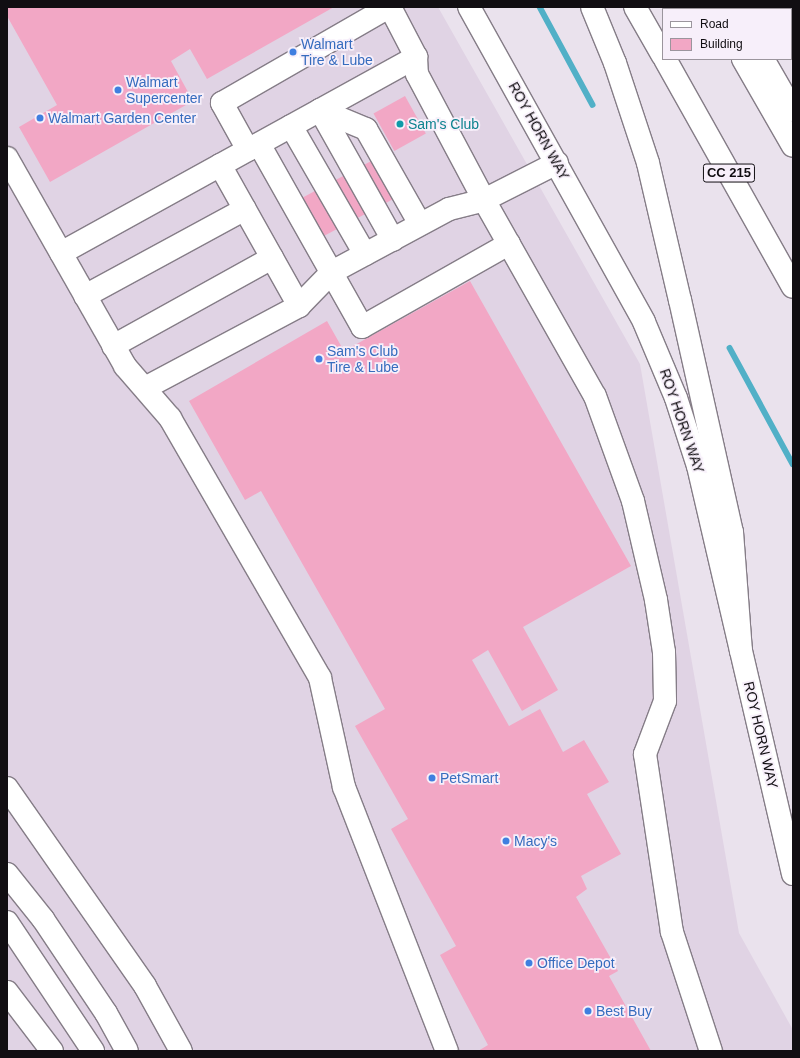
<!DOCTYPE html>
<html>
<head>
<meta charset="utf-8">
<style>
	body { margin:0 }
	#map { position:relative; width:800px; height:1058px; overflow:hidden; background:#eae2ed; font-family:Helvetica,sans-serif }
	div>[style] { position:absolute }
	.built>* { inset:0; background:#e0d3e4 }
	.stream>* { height:5.5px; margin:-2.75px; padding:0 2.75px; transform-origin:2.75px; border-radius:2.75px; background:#51b0c7 }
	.building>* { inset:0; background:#f2a7c5; transform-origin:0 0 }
	.roads { filter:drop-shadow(1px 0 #857d87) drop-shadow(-1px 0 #857d87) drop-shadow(0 1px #857d87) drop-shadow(0 -1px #857d87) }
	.minor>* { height:22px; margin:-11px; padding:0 11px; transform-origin:11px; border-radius:11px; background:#fff }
	.major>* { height:22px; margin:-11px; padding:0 11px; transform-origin:11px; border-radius:11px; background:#fff }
	.highway>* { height:22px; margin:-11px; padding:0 11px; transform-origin:11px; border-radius:11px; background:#fff }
	.dots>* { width:11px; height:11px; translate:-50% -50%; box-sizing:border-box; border:2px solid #f7effa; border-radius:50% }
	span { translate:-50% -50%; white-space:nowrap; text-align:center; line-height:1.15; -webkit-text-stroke:3.5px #f7effa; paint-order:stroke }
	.shield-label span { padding:1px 3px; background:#f7effa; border:1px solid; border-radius:3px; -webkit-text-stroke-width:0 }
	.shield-label { font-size:13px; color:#110e12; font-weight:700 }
	.shop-label { font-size:14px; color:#366cbe }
	.left { translate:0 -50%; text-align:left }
	.culture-label { font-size:14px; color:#0d838f }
	.street-label { font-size:14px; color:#110e12 }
	.frame { position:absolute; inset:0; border:8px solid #110e12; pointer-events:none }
	.legend { position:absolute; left:662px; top:8px; width:130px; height:52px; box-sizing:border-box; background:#f7effa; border:1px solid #9b959d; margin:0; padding:5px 7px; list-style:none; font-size:12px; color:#110e12 }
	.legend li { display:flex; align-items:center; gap:8px; height:20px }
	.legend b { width:20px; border:1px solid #9b959d }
</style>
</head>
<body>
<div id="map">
	<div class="built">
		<div style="clip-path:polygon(7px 7px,438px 7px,640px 364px,739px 933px,793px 1030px,793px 1051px,7px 1051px)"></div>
	</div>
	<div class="stream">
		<div style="left:540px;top:7px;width:111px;rotate:61.6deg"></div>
		<div style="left:730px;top:348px;width:132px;rotate:61.5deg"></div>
	</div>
	<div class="building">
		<div style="clip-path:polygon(7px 7px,334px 7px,207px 79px,190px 49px,171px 61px,193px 101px,50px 182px,19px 127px,57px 105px,7px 16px)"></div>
		<div style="left:405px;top:96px;width:43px;height:36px;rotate:61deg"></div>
		<div style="left:375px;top:159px;width:44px;height:85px;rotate:62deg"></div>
		<div style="clip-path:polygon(470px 281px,631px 566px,523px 627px,558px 690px,522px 711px,488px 650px,472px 660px,509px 726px,540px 709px,563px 752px,584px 740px,609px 782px,587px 794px,621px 854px,581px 876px,587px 889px,576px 897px,618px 971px,609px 976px,651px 1051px,478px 1051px,488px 1045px,440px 955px,456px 946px,391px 829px,408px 819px,355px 726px,385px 709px,261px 491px,245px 500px,189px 401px,327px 321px,344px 351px)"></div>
	</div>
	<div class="roads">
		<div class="minor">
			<div style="left:390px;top:7px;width:56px;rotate:62.5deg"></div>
			<div style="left:416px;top:57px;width:17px;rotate:87deg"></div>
			<div style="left:417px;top:74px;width:143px;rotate:62deg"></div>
			<div style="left:484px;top:200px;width:82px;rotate:-26.9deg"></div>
			<div style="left:320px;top:110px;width:50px;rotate:22.4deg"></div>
			<div style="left:366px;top:129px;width:109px;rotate:60.4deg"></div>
			<div style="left:320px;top:110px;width:149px;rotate:60.7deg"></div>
			<div style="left:291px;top:126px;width:148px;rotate:60deg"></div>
			<div style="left:259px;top:144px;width:210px;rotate:60.6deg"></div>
			<div style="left:362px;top:327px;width:169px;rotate:-29.5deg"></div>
			<div style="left:248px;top:150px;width:54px;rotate:-119deg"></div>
			<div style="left:222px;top:103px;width:193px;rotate:-29.9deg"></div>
			<div style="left:7px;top:158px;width:239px;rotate:60.4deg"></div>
			<div style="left:125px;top:366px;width:69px;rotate:49.1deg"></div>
			<div style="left:170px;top:418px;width:300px;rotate:60deg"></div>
			<div style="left:320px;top:678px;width:112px;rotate:77.6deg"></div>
			<div style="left:344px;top:787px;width:283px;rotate:68.7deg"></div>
			<div style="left:220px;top:165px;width:162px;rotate:60.7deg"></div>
			<div style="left:61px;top:253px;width:406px;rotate:-28.9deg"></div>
			<div style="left:85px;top:296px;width:182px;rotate:-28.5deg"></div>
			<div style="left:113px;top:346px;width:182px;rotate:-29deg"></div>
			<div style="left:145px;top:388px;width:174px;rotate:-28deg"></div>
			<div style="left:299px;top:306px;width:47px;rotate:-45.9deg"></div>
			<div style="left:332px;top:272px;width:133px;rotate:-28.3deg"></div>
			<div style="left:449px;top:209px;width:36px;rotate:-14deg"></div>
			<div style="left:484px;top:200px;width:225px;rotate:60.5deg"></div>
			<div style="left:595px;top:396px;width:112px;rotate:70.1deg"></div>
			<div style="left:633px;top:501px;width:102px;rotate:76.9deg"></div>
			<div style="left:656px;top:600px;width:53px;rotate:81.3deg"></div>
			<div style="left:664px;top:652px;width:49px;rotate:88.8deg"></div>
			<div style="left:665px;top:701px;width:57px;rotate:110.7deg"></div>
			<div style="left:645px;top:754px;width:180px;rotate:81.4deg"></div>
			<div style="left:672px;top:932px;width:125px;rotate:71.9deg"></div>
			<div style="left:7px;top:788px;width:241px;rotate:55.1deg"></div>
			<div style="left:145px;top:986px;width:74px;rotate:61deg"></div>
			<div style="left:7px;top:874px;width:58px;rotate:51.3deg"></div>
			<div style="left:43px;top:919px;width:113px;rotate:56.2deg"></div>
			<div style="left:106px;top:1013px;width:43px;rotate:61.1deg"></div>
			<div style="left:7px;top:922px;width:155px;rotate:56.3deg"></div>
			<div style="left:7px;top:992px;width:74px;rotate:52.7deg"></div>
		</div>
		<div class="major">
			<div style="left:469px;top:7px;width:360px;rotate:60.9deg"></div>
			<div style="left:644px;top:322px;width:82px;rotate:67.2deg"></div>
			<div style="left:676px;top:398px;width:71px;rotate:72.1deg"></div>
			<div style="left:698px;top:466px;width:419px;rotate:76.9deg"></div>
			<div style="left:776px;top:7px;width:2px;rotate:63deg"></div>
			<div style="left:791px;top:33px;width:4px;rotate:56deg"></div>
		</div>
		<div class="highway">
			<div style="left:592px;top:7px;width:61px;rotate:67.7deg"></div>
			<div style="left:615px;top:63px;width:105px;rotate:71.7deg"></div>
			<div style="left:648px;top:163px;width:141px;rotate:76.9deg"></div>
			<div style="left:680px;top:300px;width:238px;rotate:77.4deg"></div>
			<div style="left:732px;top:532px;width:119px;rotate:85.7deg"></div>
			<div style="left:635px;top:7px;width:56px;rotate:60.3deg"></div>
			<div style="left:714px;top:7px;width:2px;rotate:63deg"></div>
			<div style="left:732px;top:7px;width:3px;rotate:45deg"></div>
			<div style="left:665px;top:59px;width:261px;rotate:60.7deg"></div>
			<div style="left:743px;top:59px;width:100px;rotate:60.1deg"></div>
			<div style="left:763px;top:59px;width:60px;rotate:60deg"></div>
		</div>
	</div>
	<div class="dots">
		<div style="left:293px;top:52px;background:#3f7fe0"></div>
		<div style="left:118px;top:90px;background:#3f7fe0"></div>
		<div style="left:40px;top:118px;background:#3f7fe0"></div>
		<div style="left:400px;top:124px;background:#0f9aa8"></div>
		<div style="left:319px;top:359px;background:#3f7fe0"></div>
		<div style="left:432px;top:778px;background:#3f7fe0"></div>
		<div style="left:506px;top:841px;background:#3f7fe0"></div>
		<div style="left:529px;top:963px;background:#3f7fe0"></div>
		<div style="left:588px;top:1011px;background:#3f7fe0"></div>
	</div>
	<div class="shield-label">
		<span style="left:729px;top:173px">CC 215</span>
	</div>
	<div class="shop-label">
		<span class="left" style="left:301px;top:52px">Walmart<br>Tire &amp; Lube</span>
		<span class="left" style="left:126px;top:90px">Walmart<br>Supercenter</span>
		<span class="left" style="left:48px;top:118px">Walmart Garden Center</span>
		<span class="left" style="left:327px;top:359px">Sam's Club<br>Tire &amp; Lube</span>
		<span class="left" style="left:440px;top:778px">PetSmart</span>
		<span class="left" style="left:514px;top:841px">Macy's</span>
		<span class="left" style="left:537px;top:963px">Office Depot</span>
		<span class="left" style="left:596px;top:1011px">Best Buy</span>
	</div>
	<div class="culture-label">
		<span class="left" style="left:408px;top:124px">Sam's Club</span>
	</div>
	<div class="street-label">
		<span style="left:539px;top:131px;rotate:61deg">ROY HORN WAY</span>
		<span style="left:682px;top:421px;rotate:71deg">ROY HORN WAY</span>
		<span style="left:761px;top:735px;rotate:77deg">ROY HORN WAY</span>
	</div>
	<div class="frame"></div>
	<ul class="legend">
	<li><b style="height:5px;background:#fff"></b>Road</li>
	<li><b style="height:11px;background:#f2a7c5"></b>Building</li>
	</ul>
</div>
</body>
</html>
